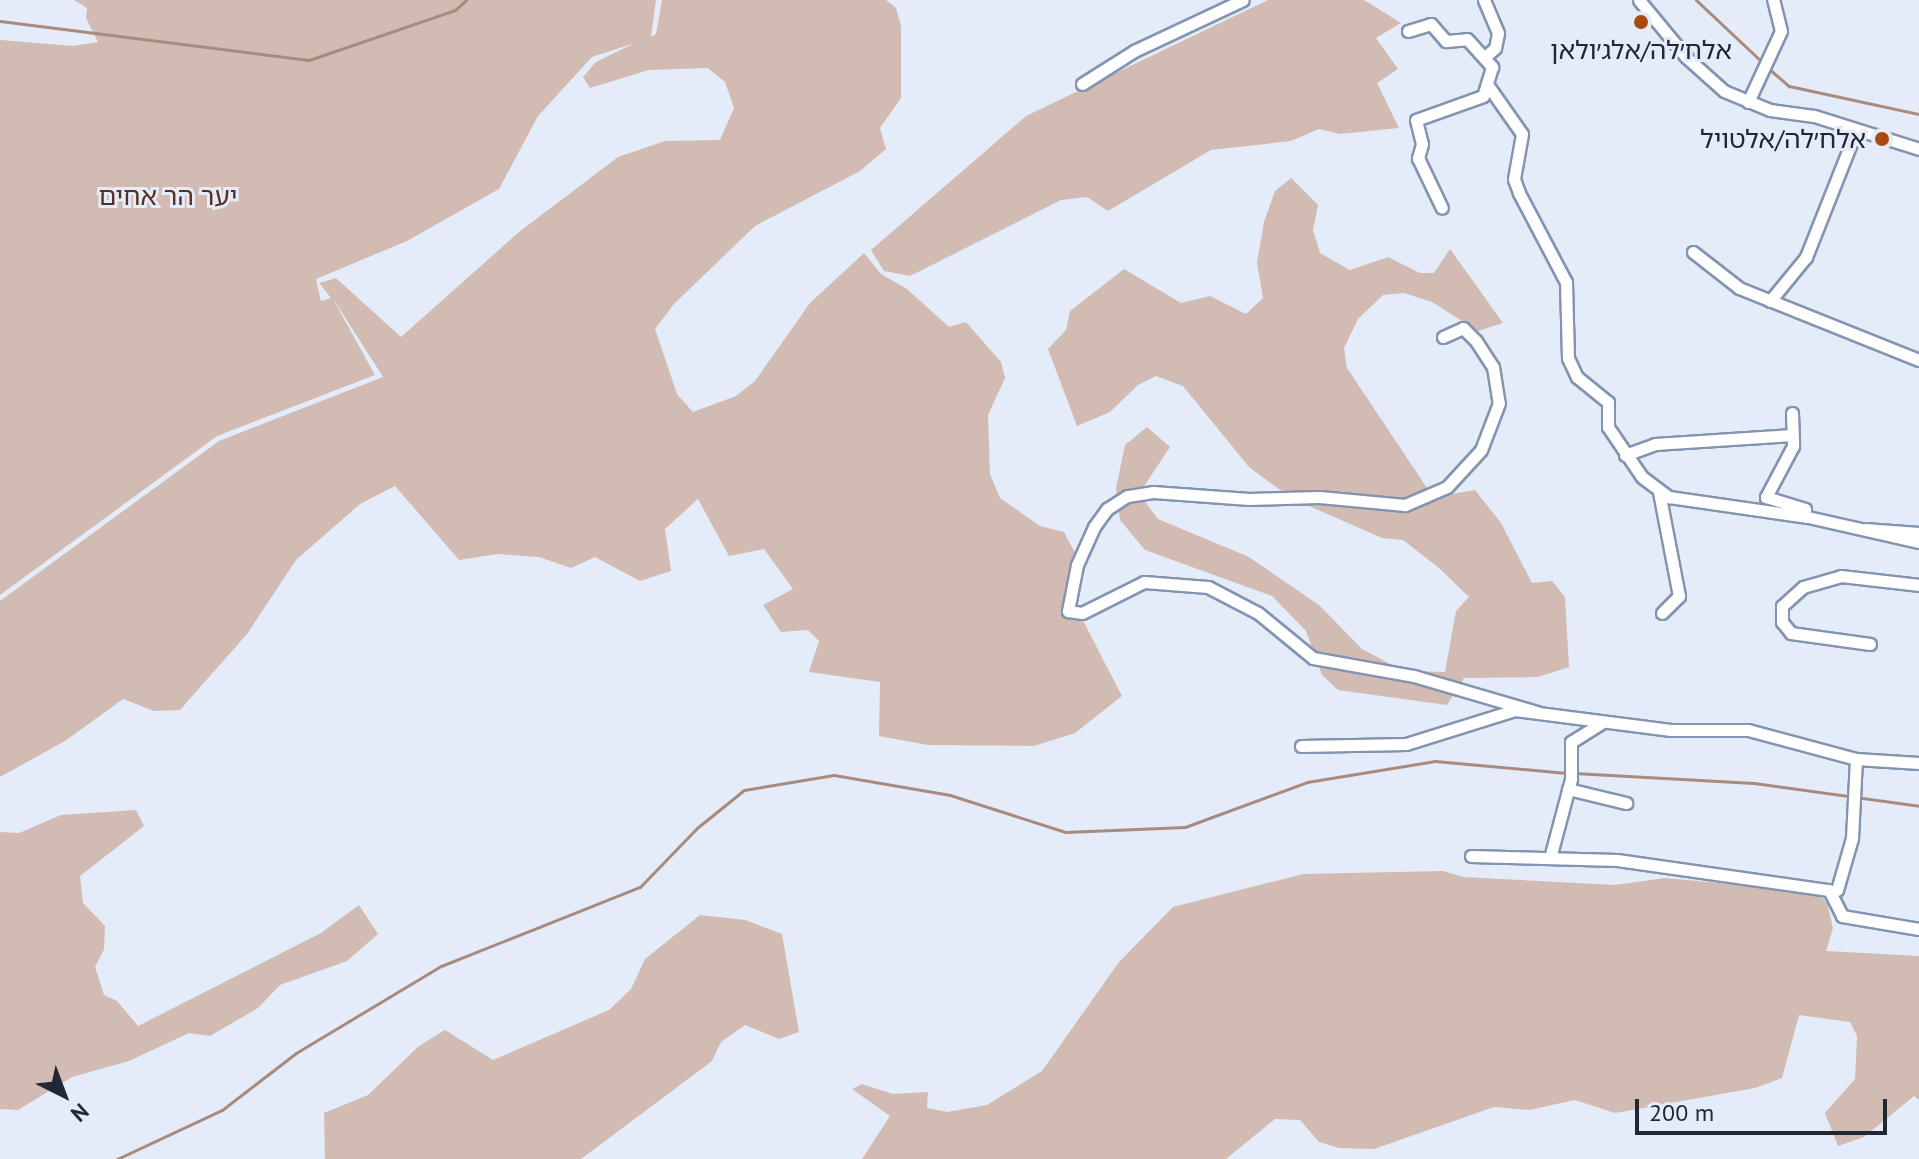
<!DOCTYPE html>
<html>
<head>
<meta charset="utf-8">
<style>
	body { margin:0 }
	#map { position:relative; width:1919px; height:1159px; overflow:hidden; background:#e5ecf9; font-family:"PT Sans","Noto Sans Hebrew",sans-serif }
	div>[style] { position:absolute }
	.green>* { inset:0; background:#d1bbb2 }
	.stream>* { height:3px; margin:-1.5px; padding:0 1.5px; transform-origin:1.5px; border-radius:1.5px; background:#a98b7e }
	.roads { filter:drop-shadow(2px 0 #8394b1) drop-shadow(-2px 0 #8394b1) drop-shadow(0 2px #8394b1) drop-shadow(0 -2px #8394b1) }
	.minor>* { height:11px; margin:-5.5px; padding:0 5.5px; transform-origin:5.5px; border-radius:5.5px; background:#fff }
	.dots>* { width:22px; height:22px; translate:-50% -50%; box-sizing:border-box; border:4px solid #e5ecf9; border-radius:50% }
	span { translate:-50% -50%; white-space:nowrap; text-align:center; line-height:1.15; -webkit-text-stroke:6px #e5ecf9; paint-order:stroke }
	.poi-label { font-size:26px; color:#212733 }
	.right { translate:-100% -50%; text-align:right }
	.park-label { font-size:26px; color:#5b2f1b }
	.north { position:absolute; left:24px; top:1055px; width:80px; height:80px; -webkit-text-stroke:6px #e5ecf9; paint-order:stroke; rotate:138deg; font-size:22px; font-weight:700; line-height:32px; text-align:center; color:#212733 }
	.north::after { content:''; display:block; margin:auto; width:28px; height:36px; background:#212733; clip-path:polygon(50% 0,100% 100%,50% 72%,0 100%) }
	.scale { position:absolute; left:1635px; top:1099px; width:252px; height:36px; box-sizing:border-box; border:4px solid #212733; border-top:0; padding-left:10px; font-size:24px; line-height:28px; white-space:nowrap; color:#212733; -webkit-text-stroke:6px #e5ecf9; paint-order:stroke }
</style>
</head>
<body>
<div id="map">
	<div class="green">
		<div style="clip-path:polygon(evenodd,74px 0,656px 0,651px 37px,656px 34px,662px 0,886px 0,896px 8px,901px 26px,901px 98px,880px 128px,886px 149px,860px 171px,755px 226px,674px 304px,655px 329px,677px 394px,693px 412px,736px 396px,755px 381px,810px 303px,864px 253px,881px 274px,907px 289px,949px 327px,966px 322px,1001px 362px,1005px 378px,988px 415px,990px 474px,1000px 498px,1040px 526px,1064px 532px,1085px 572px,1075px 585px,1076px 607px,1122px 696px,1075px 733px,1034px 746px,928px 745px,879px 736px,880px 682px,809px 672px,819px 641px,808px 630px,781px 632px,763px 605px,793px 589px,764px 549px,729px 556px,698px 499px,665px 529px,671px 571px,640px 581px,595px 557px,571px 568px,539px 557px,498px 554px,459px 560px,395px 486px,360px 504px,296px 560px,247px 634px,180px 710px,154px 711px,123px 699px,65px 741px,0 777px,0 601px,219px 441px,383px 377px,332px 297px,375px 375px,217px 436px,0 595px,0 40px,73px 46px,98px 42px,86px 18px,87px 8px,74px 0,635px 43px,596px 62px,583px 77px,590px 88px,649px 70px,708px 68px,725px 82px,734px 108px,720px 140px,665px 141px,618px 157px,519px 232px,401px 337px,336px 278px,319px 283px,331px 298px,321px 301px,316px 279px,407px 241px,499px 189px,538px 116px,592px 57px,635px 43px)"></div>
		<div style="clip-path:polygon(1268px 0,1364px 0,1401px 23px,1376px 38px,1398px 69px,1377px 83px,1399px 128px,1340px 134px,1319px 129px,1291px 141px,1211px 150px,1108px 211px,1087px 197px,1061px 200px,910px 276px,884px 271px,871px 250px,1026px 116px)"></div>
		<div style="clip-path:polygon(1291px 178px,1318px 205px,1313px 230px,1320px 253px,1350px 270px,1388px 257px,1420px 273px,1434px 273px,1450px 249px,1503px 323px,1478px 331px,1432px 302px,1404px 293px,1383px 295px,1358px 319px,1344px 348px,1347px 368px,1427px 488px,1452px 494px,1475px 490px,1501px 523px,1532px 583px,1552px 581px,1565px 597px,1569px 667px,1538px 677px,1464px 678px,1447px 705px,1338px 690px,1322px 675px,1306px 631px,1272px 596px,1145px 550px,1120px 520px,1116px 488px,1125px 445px,1147px 427px,1170px 447px,1139px 494px,1158px 519px,1249px 557px,1319px 605px,1362px 649px,1403px 671px,1445px 672px,1456px 611px,1469px 597px,1439px 568px,1403px 540px,1382px 538px,1291px 498px,1249px 467px,1183px 386px,1156px 376px,1138px 385px,1110px 412px,1077px 426px,1048px 349px,1066px 330px,1070px 311px,1124px 269px,1181px 303px,1210px 296px,1246px 314px,1263px 298px,1257px 263px,1264px 222px,1275px 191px)"></div>
		<div style="clip-path:polygon(136px 810px,144px 826px,80px 876px,83px 903px,105px 926px,104px 949px,95px 967px,104px 995px,117px 1001px,138px 1026px,321px 933px,359px 905px,378px 934px,347px 961px,280px 985px,258px 1008px,210px 1036px,189px 1033px,129px 1061px,72px 1077px,18px 1110px,0 1109px,0 832px,19px 833px,61px 815px)"></div>
		<div style="clip-path:polygon(1443px 871px,1463px 877px,1615px 885px,1665px 878px,1817px 892px,1827px 903px,1833px 928px,1826px 951px,1919px 956px,1919px 1100px,1914px 1096px,1864px 1137px,1838px 1146px,1825px 1113px,1855px 1079px,1857px 1036px,1850px 1022px,1799px 1015px,1782px 1078px,1755px 1088px,1615px 1113px,1575px 1100px,1529px 1110px,1494px 1107px,1374px 1149px,1339px 1148px,1319px 1142px,1300px 1120px,1275px 1119px,1226px 1159px,862px 1159px,890px 1116px,852px 1089px,862px 1084px,893px 1094px,928px 1092px,927px 1108px,947px 1112px,987px 1105px,1042px 1071px,1119px 962px,1173px 907px,1303px 874px)"></div>
		<div style="clip-path:polygon(700px 915px,745px 920px,782px 934px,799px 1032px,779px 1039px,745px 1025px,721px 1042px,712px 1061px,581px 1159px,325px 1159px,324px 1113px,368px 1095px,419px 1046px,445px 1030px,493px 1060px,609px 1010px,631px 989px,645px 959px)"></div>
	</div>
	<div class="stream">
		<div style="left:1696px;top:0;width:92px;rotate:43.2deg"></div>
		<div style="left:0;top:21px;width:311px;rotate:7.2deg"></div>
		<div style="left:309px;top:60px;width:154px;rotate:-18.9deg"></div>
		<div style="left:455px;top:10px;width:15px;rotate:-42deg"></div>
		<div style="left:1768px;top:68px;width:28px;rotate:41deg"></div>
		<div style="left:1789px;top:86px;width:133px;rotate:12.2deg"></div>
		<div style="left:1574px;top:773px;width:180px;rotate:3.2deg"></div>
		<div style="left:1754px;top:783px;width:167px;rotate:7.9deg"></div>
		<div style="left:117px;top:1159px;width:116px;rotate:-25deg"></div>
		<div style="left:222px;top:1110px;width:93px;rotate:-37.6deg"></div>
		<div style="left:296px;top:1053px;width:169px;rotate:-31deg"></div>
		<div style="left:441px;top:966px;width:214px;rotate:-21.7deg"></div>
		<div style="left:640px;top:887px;width:82px;rotate:-46deg"></div>
		<div style="left:697px;top:828px;width:60px;rotate:-39deg"></div>
		<div style="left:744px;top:790px;width:91px;rotate:-9.5deg"></div>
		<div style="left:834px;top:775px;width:118px;rotate:9.8deg"></div>
		<div style="left:950px;top:795px;width:121px;rotate:17.8deg"></div>
		<div style="left:1065px;top:832px;width:120px;rotate:-2.4deg"></div>
		<div style="left:1185px;top:827px;width:130px;rotate:-20.2deg"></div>
		<div style="left:1307px;top:782px;width:130px;rotate:-9.3deg"></div>
		<div style="left:1435px;top:761px;width:132px;rotate:5.2deg"></div>
	</div>
	<div class="roads">
		<div class="minor">
			<div style="left:1484px;top:0;width:36px;rotate:67deg"></div>
			<div style="left:1498px;top:33px;width:15px;rotate:101deg"></div>
			<div style="left:1495px;top:48px;width:12px;rotate:138deg"></div>
			<div style="left:1639px;top:0;width:74px;rotate:50.5deg"></div>
			<div style="left:1686px;top:57px;width:51px;rotate:41.8deg"></div>
			<div style="left:1724px;top:91px;width:50px;rotate:22.4deg"></div>
			<div style="left:1770px;top:110px;width:44px;rotate:7.8deg"></div>
			<div style="left:1814px;top:116px;width:110px;rotate:17.4deg"></div>
			<div style="left:1408px;top:31px;width:24px;rotate:-17deg"></div>
			<div style="left:1431px;top:24px;width:23px;rotate:49deg"></div>
			<div style="left:1446px;top:41px;width:21px;rotate:-5deg"></div>
			<div style="left:1467px;top:39px;width:38px;rotate:48deg"></div>
			<div style="left:1492px;top:67px;width:30px;rotate:107deg"></div>
			<div style="left:1483px;top:96px;width:71px;rotate:160.3deg"></div>
			<div style="left:1416px;top:120px;width:25px;rotate:76deg"></div>
			<div style="left:1422px;top:144px;width:15px;rotate:106deg"></div>
			<div style="left:1418px;top:158px;width:55px;rotate:64.4deg"></div>
			<div style="left:1082px;top:84px;width:62px;rotate:-32.4deg"></div>
			<div style="left:1134px;top:51px;width:120px;rotate:-25.1deg"></div>
			<div style="left:1489px;top:87px;width:57px;rotate:54.9deg"></div>
			<div style="left:1522px;top:134px;width:46px;rotate:100.1deg"></div>
			<div style="left:1514px;top:179px;width:15px;rotate:70deg"></div>
			<div style="left:1519px;top:193px;width:101px;rotate:62.2deg"></div>
			<div style="left:1566px;top:282px;width:76px;rotate:88.5deg"></div>
			<div style="left:1568px;top:358px;width:21px;rotate:65deg"></div>
			<div style="left:1577px;top:377px;width:40px;rotate:39deg"></div>
			<div style="left:1608px;top:402px;width:25px;rotate:90deg"></div>
			<div style="left:1608px;top:427px;width:60px;rotate:55.8deg"></div>
			<div style="left:1642px;top:477px;width:34px;rotate:37deg"></div>
			<div style="left:1669px;top:497px;width:140px;rotate:8.2deg"></div>
			<div style="left:1808px;top:517px;width:114px;rotate:12.7deg"></div>
			<div style="left:1748px;top:102px;width:78px;rotate:-65.1deg"></div>
			<div style="left:1781px;top:31px;width:32px;rotate:-104deg"></div>
			<div style="left:1693px;top:252px;width:58px;rotate:38deg"></div>
			<div style="left:1739px;top:288px;width:194px;rotate:21.8deg"></div>
			<div style="left:1770px;top:301px;width:57px;rotate:-50.7deg"></div>
			<div style="left:1806px;top:257px;width:136px;rotate:-68.4deg"></div>
			<div style="left:1443px;top:337px;width:22px;rotate:-24deg"></div>
			<div style="left:1463px;top:328px;width:18px;rotate:45deg"></div>
			<div style="left:1476px;top:341px;width:31px;rotate:57deg"></div>
			<div style="left:1493px;top:367px;width:36px;rotate:81deg"></div>
			<div style="left:1499px;top:403px;width:50px;rotate:111deg"></div>
			<div style="left:1481px;top:450px;width:50px;rotate:132.6deg"></div>
			<div style="left:1447px;top:487px;width:46px;rotate:156.8deg"></div>
			<div style="left:1405px;top:505px;width:86px;rotate:-174.7deg"></div>
			<div style="left:1319px;top:497px;width:70px;rotate:178.4deg"></div>
			<div style="left:1249px;top:499px;width:96px;rotate:-175.8deg"></div>
			<div style="left:1153px;top:492px;width:26px;rotate:171deg"></div>
			<div style="left:1127px;top:496px;width:24px;rotate:147deg"></div>
			<div style="left:1107px;top:509px;width:22px;rotate:126deg"></div>
			<div style="left:1094px;top:527px;width:42px;rotate:114.1deg"></div>
			<div style="left:1077px;top:565px;width:47px;rotate:101.1deg"></div>
			<div style="left:1068px;top:611px;width:14px;rotate:8deg"></div>
			<div style="left:1082px;top:613px;width:69px;rotate:-26.6deg"></div>
			<div style="left:1144px;top:582px;width:64px;rotate:4.5deg"></div>
			<div style="left:1208px;top:587px;width:56px;rotate:27.5deg"></div>
			<div style="left:1258px;top:613px;width:71px;rotate:39.3deg"></div>
			<div style="left:1313px;top:658px;width:103px;rotate:10.1deg"></div>
			<div style="left:1414px;top:676px;width:128px;rotate:16.3deg"></div>
			<div style="left:1792px;top:413px;width:33px;rotate:88deg"></div>
			<div style="left:1793px;top:446px;width:58px;rotate:117.9deg"></div>
			<div style="left:1766px;top:497px;width:41px;rotate:17.1deg"></div>
			<div style="left:1625px;top:455px;width:32px;rotate:-20deg"></div>
			<div style="left:1655px;top:444px;width:138px;rotate:-3.7deg"></div>
			<div style="left:1659px;top:492px;width:106px;rotate:79.1deg"></div>
			<div style="left:1679px;top:596px;width:24px;rotate:135deg"></div>
			<div style="left:1865px;top:529px;width:54px;rotate:4.2deg"></div>
			<div style="left:1870px;top:644px;width:80px;rotate:-172.1deg"></div>
			<div style="left:1791px;top:633px;width:14px;rotate:-129deg"></div>
			<div style="left:1782px;top:622px;width:16px;rotate:-90deg"></div>
			<div style="left:1782px;top:606px;width:28px;rotate:-42deg"></div>
			<div style="left:1803px;top:587px;width:40px;rotate:-16deg"></div>
			<div style="left:1841px;top:576px;width:79px;rotate:6.6deg"></div>
			<div style="left:1301px;top:746px;width:105px;rotate:-1.1deg"></div>
			<div style="left:1406px;top:744px;width:114px;rotate:-17.3deg"></div>
			<div style="left:1515px;top:710px;width:157px;rotate:7.3deg"></div>
			<div style="left:1671px;top:730px;width:77px"></div>
			<div style="left:1748px;top:730px;width:112px;rotate:15deg"></div>
			<div style="left:1856px;top:759px;width:63px;rotate:3.6deg"></div>
			<div style="left:1568px;top:789px;width:60px;rotate:13.6deg"></div>
			<div style="left:1471px;top:856px;width:146px;rotate:1.6deg"></div>
			<div style="left:1617px;top:860px;width:214px;rotate:8.1deg"></div>
			<div style="left:1829px;top:890px;width:29px;rotate:63deg"></div>
			<div style="left:1842px;top:916px;width:78px;rotate:9.6deg"></div>
			<div style="left:1550px;top:858px;width:82px;rotate:-75.1deg"></div>
			<div style="left:1571px;top:779px;width:37px;rotate:-90deg"></div>
			<div style="left:1571px;top:742px;width:36px;rotate:-32deg"></div>
			<div style="left:1837px;top:890px;width:54px;rotate:-73.9deg"></div>
			<div style="left:1852px;top:838px;width:79px;rotate:-87.1deg"></div>
		</div>
	</div>
	<div class="dots">
		<div style="left:1641px;top:22px;background:#ac4912"></div>
		<div style="left:1882px;top:139px;background:#ac4912"></div>
	</div>
	<div class="poi-label">
		<span style="left:1641px;top:50px">אלח׳לה/אלג׳ולאן</span>
		<span class="right" style="left:1866px;top:139px">אלח׳לה/אלטויל</span>
	</div>
	<div class="park-label">
		<span style="left:168px;top:196px">יער הר אחים</span>
	</div>
	<div class="north">N</div>
	<div class="scale">200 m</div>
</div>
</body>
</html>
